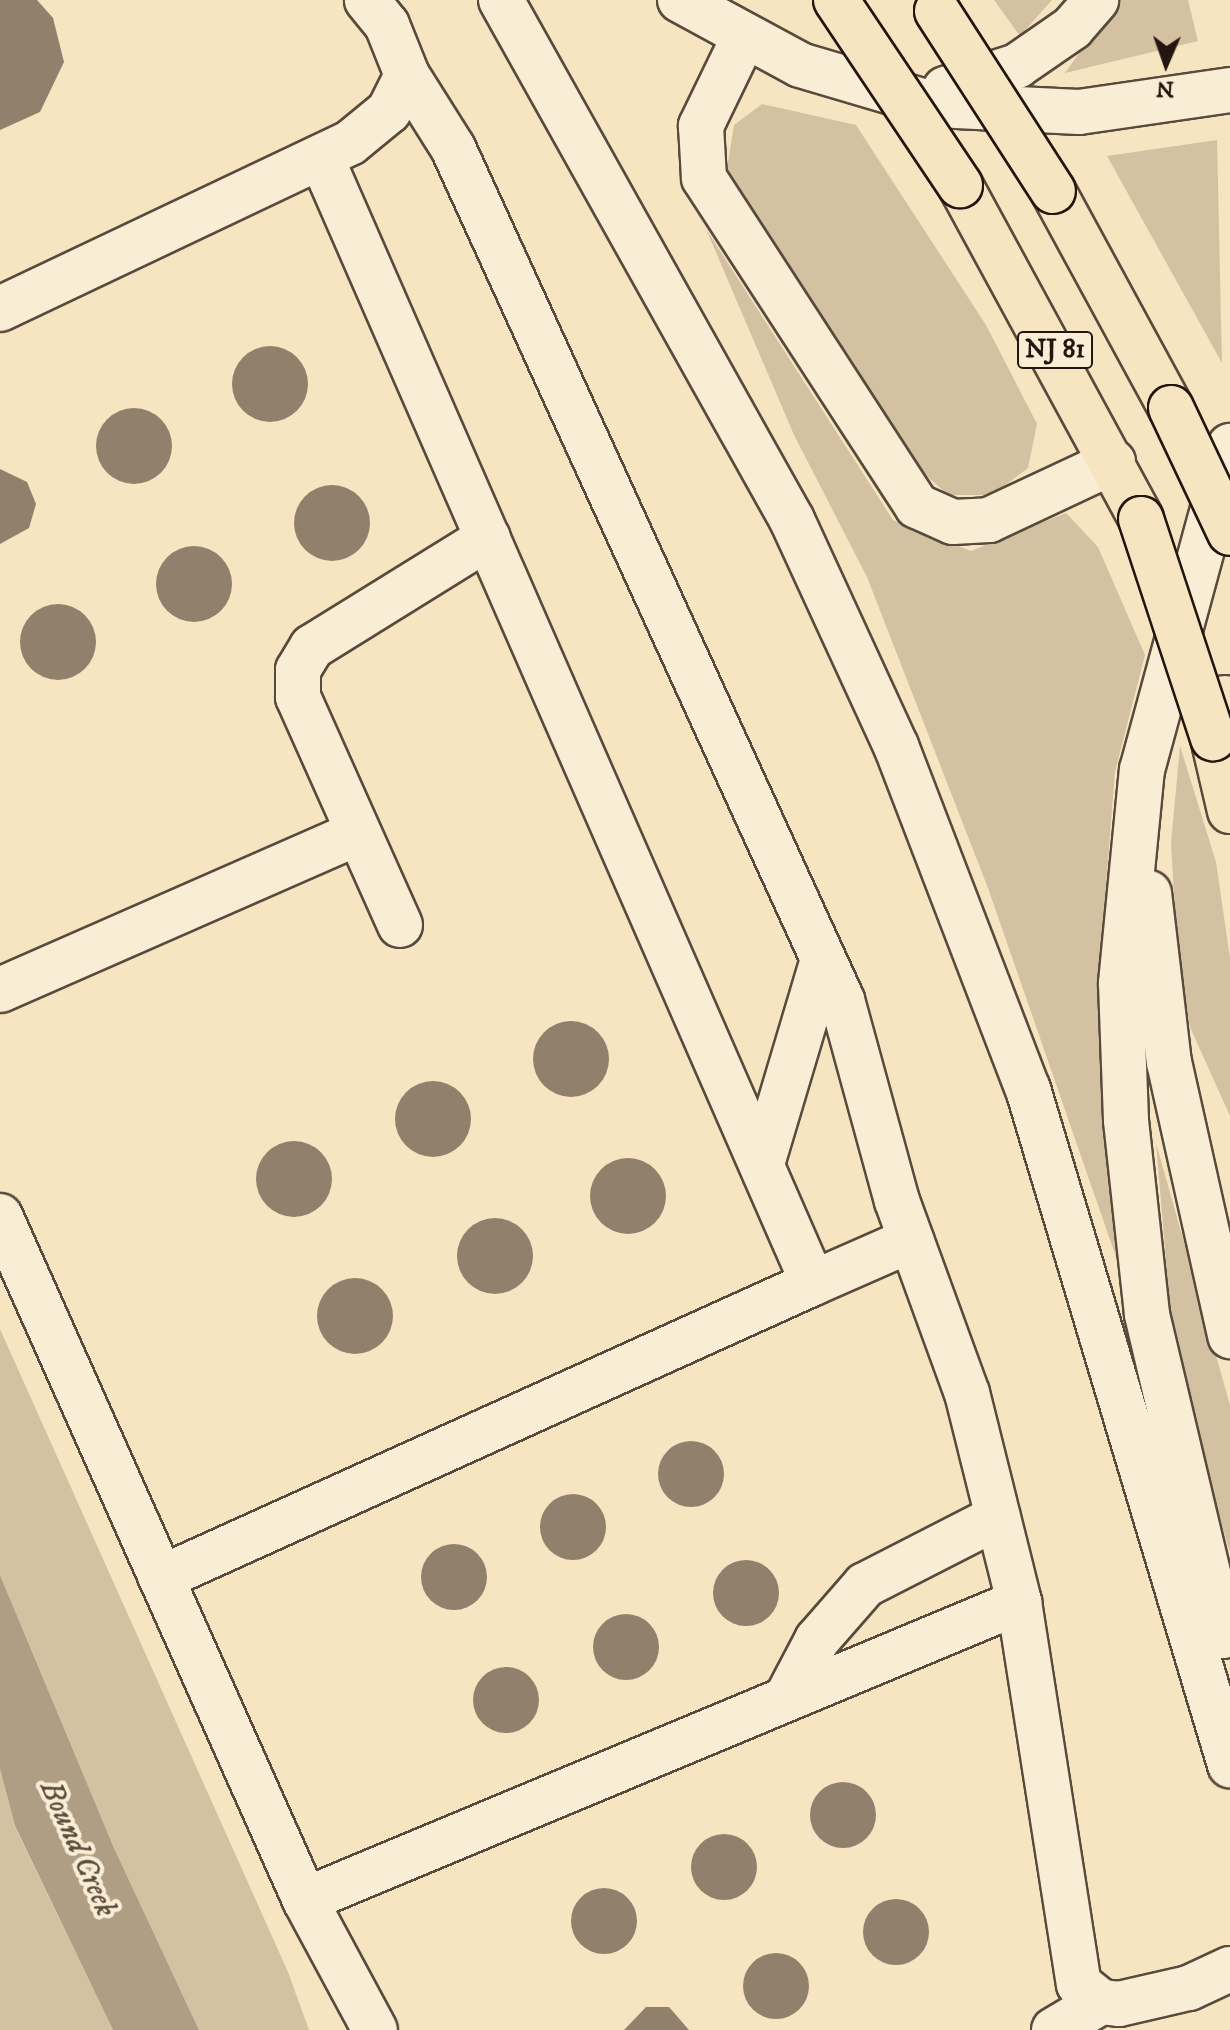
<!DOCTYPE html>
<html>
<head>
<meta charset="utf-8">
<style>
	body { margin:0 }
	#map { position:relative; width:1230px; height:2030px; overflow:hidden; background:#f7e4c0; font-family:"IM FELL DW Pica",serif }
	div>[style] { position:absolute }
	.green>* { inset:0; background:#d3c1a2 }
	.water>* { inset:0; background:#af9e84 }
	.building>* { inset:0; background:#91816c }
	.round { border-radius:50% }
	.roads { filter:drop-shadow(2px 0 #584a3c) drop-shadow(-2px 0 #584a3c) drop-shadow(0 2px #584a3c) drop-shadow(0 -2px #584a3c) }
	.minor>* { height:44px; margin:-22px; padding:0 22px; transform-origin:22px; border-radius:22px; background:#faedd6 }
	.highway>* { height:44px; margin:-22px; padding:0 22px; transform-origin:22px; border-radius:22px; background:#f7e4c0 }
	.bridges { filter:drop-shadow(2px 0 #231610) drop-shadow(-2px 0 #231610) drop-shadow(0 2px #231610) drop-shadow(0 -2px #231610) }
	.highway-bridge>* { height:44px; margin:-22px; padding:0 22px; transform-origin:22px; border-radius:22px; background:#f7e4c0 }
	span { translate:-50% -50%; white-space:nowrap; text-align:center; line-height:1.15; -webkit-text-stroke:8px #faedd6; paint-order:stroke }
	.shield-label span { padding:2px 6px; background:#faedd6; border:2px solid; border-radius:6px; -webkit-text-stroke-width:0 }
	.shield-label { font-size:26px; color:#231610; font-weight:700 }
	.water-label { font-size:30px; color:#5b4c3e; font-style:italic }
	.north { position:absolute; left:1126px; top:24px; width:80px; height:80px; -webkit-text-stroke:6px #faedd6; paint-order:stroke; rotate:182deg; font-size:22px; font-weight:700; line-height:32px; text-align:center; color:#231610 }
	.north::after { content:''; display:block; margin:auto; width:28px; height:36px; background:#231610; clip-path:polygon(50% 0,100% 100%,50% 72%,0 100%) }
</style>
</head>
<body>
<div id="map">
	<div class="green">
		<div style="clip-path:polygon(994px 0,1052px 0,1020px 36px)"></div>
		<div style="clip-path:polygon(1117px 0,1188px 0,1198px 41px,1065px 73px)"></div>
		<div style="clip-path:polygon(762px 104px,856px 125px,986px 325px,1037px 424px,1028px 468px,992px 495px,948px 495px,919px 469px,727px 169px,734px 125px)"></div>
		<div style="clip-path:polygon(1217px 140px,1222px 363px,1107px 156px)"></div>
		<div style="clip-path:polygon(706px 229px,893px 520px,971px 551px,1066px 513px,1098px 547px,1145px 655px,1115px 772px,1100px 960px,1117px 1260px,988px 888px,867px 577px,794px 435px)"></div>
		<div style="clip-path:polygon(1180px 746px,1216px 862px,1230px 958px,1230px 1116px,1190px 1027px,1177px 947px,1171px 843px)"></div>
		<div style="clip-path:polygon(1156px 1143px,1230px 1405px,1230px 1553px,1174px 1354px)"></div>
		<div style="clip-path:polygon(0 1329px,288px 1972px,309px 2030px,199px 2030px,114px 1848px,0 1575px)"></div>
		<div style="clip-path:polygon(0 1769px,15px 1827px,113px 2030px,0 2030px)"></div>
	</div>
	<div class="water">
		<div style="clip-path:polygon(0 1575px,114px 1848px,199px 2030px,113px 2030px,15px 1826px,0 1769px)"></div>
	</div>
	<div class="building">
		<div style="clip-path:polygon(0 0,37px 0,53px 18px,64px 62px,40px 112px,0 130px)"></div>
		<div class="round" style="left:232px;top:346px;width:76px;height:76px"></div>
		<div class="round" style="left:96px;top:408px;width:76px;height:76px"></div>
		<div style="clip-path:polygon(0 469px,27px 482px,36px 504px,29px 528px,0 544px)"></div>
		<div class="round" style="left:294px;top:485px;width:76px;height:76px"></div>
		<div class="round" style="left:156px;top:546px;width:76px;height:76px"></div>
		<div class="round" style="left:20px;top:604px;width:76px;height:76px"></div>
		<div class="round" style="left:533px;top:1021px;width:76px;height:76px"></div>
		<div class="round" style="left:395px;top:1081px;width:76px;height:76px"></div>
		<div class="round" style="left:256px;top:1141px;width:76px;height:76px"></div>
		<div class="round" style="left:590px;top:1158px;width:76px;height:76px"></div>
		<div class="round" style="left:457px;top:1218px;width:76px;height:76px"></div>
		<div class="round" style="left:317px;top:1278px;width:76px;height:76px"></div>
		<div class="round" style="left:658px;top:1441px;width:66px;height:66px"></div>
		<div class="round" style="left:540px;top:1494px;width:66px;height:66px"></div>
		<div class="round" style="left:421px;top:1544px;width:66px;height:66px"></div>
		<div class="round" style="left:713px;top:1560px;width:66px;height:66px"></div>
		<div class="round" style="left:593px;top:1614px;width:66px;height:66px"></div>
		<div class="round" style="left:473px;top:1667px;width:66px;height:66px"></div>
		<div class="round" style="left:810px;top:1782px;width:66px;height:66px"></div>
		<div class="round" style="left:691px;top:1834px;width:66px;height:66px"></div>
		<div class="round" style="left:571px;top:1888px;width:66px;height:66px"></div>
		<div class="round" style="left:863px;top:1899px;width:66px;height:66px"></div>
		<div class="round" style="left:743px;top:1953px;width:66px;height:66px"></div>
		<div style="clip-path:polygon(646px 2007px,669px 2007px,689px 2030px,624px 2030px)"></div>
	</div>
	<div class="roads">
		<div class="minor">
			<div style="left:501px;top:0;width:596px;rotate:60.77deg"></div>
			<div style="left:792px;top:520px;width:249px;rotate:65.3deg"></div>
			<div style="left:896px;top:746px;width:368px;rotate:69deg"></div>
			<div style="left:1028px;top:1089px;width:706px;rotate:73.36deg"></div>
			<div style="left:680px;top:0;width:136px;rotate:28.4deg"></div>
			<div style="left:800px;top:65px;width:142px;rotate:16.4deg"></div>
			<div style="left:936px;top:105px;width:143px;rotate:2.8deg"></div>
			<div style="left:1079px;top:112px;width:153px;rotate:-8.3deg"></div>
			<div style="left:743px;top:39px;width:97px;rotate:115.8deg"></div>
			<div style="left:701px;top:126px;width:52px;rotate:86.7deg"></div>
			<div style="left:704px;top:178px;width:391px;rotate:57deg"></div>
			<div style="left:917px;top:506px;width:39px;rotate:24deg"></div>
			<div style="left:953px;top:522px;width:36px;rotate:-3deg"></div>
			<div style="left:989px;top:520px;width:137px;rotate:-25.1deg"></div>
			<div style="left:407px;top:75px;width:86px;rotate:57.8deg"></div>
			<div style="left:453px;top:148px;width:937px;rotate:65.46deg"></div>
			<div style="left:842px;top:1000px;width:208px;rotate:74.7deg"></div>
			<div style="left:897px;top:1201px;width:204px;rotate:70deg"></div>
			<div style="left:967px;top:1393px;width:215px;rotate:76deg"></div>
			<div style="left:1019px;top:1602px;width:387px;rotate:81.1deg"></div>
			<div style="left:1079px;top:1984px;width:28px;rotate:39deg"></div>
			<div style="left:1101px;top:2002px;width:18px;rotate:6deg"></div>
			<div style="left:1119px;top:2004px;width:72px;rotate:-12.9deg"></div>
			<div style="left:1189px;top:1988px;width:45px;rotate:-24.9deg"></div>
			<div style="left:945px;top:89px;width:76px;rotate:-17.7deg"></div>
			<div style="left:1017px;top:66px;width:67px;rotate:-34.6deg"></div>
			<div style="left:1072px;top:28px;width:37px;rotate:-49deg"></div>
			<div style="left:321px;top:157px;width:1229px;rotate:66.4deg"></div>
			<div style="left:813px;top:1283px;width:107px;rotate:-23.7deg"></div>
			<div style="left:0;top:309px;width:387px;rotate:-25.4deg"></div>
			<div style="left:350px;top:143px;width:50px;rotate:-39.4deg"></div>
			<div style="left:389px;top:111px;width:40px;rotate:-63.4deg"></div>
			<div style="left:407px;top:75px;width:54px;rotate:-111.8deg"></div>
			<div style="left:387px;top:25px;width:32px;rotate:-129deg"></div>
			<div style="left:1149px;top:893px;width:170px;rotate:83.3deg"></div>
			<div style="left:1169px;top:1062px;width:281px;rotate:77.4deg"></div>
			<div style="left:400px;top:925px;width:250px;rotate:-114.1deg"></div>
			<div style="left:298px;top:697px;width:27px;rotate:-90deg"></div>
			<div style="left:298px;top:670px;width:27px;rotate:-59deg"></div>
			<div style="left:312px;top:647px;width:207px;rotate:-31.8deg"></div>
			<div style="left:0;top:990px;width:391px;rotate:-23.7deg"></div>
			<div style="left:762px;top:1164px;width:213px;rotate:-73.4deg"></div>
			<div style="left:0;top:1216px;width:749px;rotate:65.97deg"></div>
			<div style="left:161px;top:1578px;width:716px;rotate:-24.34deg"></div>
			<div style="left:1223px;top:1636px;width:331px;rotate:-103.3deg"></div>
			<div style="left:1147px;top:1314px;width:195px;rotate:-96.2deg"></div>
			<div style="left:1126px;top:1120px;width:137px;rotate:-92.1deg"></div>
			<div style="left:1121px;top:983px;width:214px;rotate:-84.4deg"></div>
			<div style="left:1142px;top:770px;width:336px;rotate:-74.8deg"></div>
			<div style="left:786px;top:1699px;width:67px;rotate:-62.3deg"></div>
			<div style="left:817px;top:1640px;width:73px;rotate:-48.9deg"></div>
			<div style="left:865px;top:1585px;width:149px;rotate:-27.1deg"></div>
			<div style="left:375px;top:2030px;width:148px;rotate:-118.3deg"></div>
			<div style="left:305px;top:1900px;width:774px;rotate:-22.65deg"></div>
			<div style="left:1054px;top:2030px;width:55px;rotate:-30.8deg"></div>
		</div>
		<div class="highway">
			<div style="left:960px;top:185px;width:380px;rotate:61.5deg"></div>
			<div style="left:1053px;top:191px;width:247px;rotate:61.5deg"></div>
			<div style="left:1225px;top:698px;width:13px;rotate:67deg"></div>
			<div style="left:1213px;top:738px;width:75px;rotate:76.9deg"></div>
		</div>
	</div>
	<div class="bridges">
		<div class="highway-bridge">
			<div style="left:836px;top:0;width:223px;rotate:56.2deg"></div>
			<div style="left:937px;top:11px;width:214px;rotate:57.2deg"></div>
			<div style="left:1171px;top:408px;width:138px;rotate:64.7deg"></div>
			<div style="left:1141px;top:519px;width:231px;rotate:71.8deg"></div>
		</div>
	</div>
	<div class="shield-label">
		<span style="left:1055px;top:350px">NJ 81</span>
	</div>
	<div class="water-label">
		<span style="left:77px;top:1849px;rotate:66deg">Bound Creek</span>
	</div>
	<div class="north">N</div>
</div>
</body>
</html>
